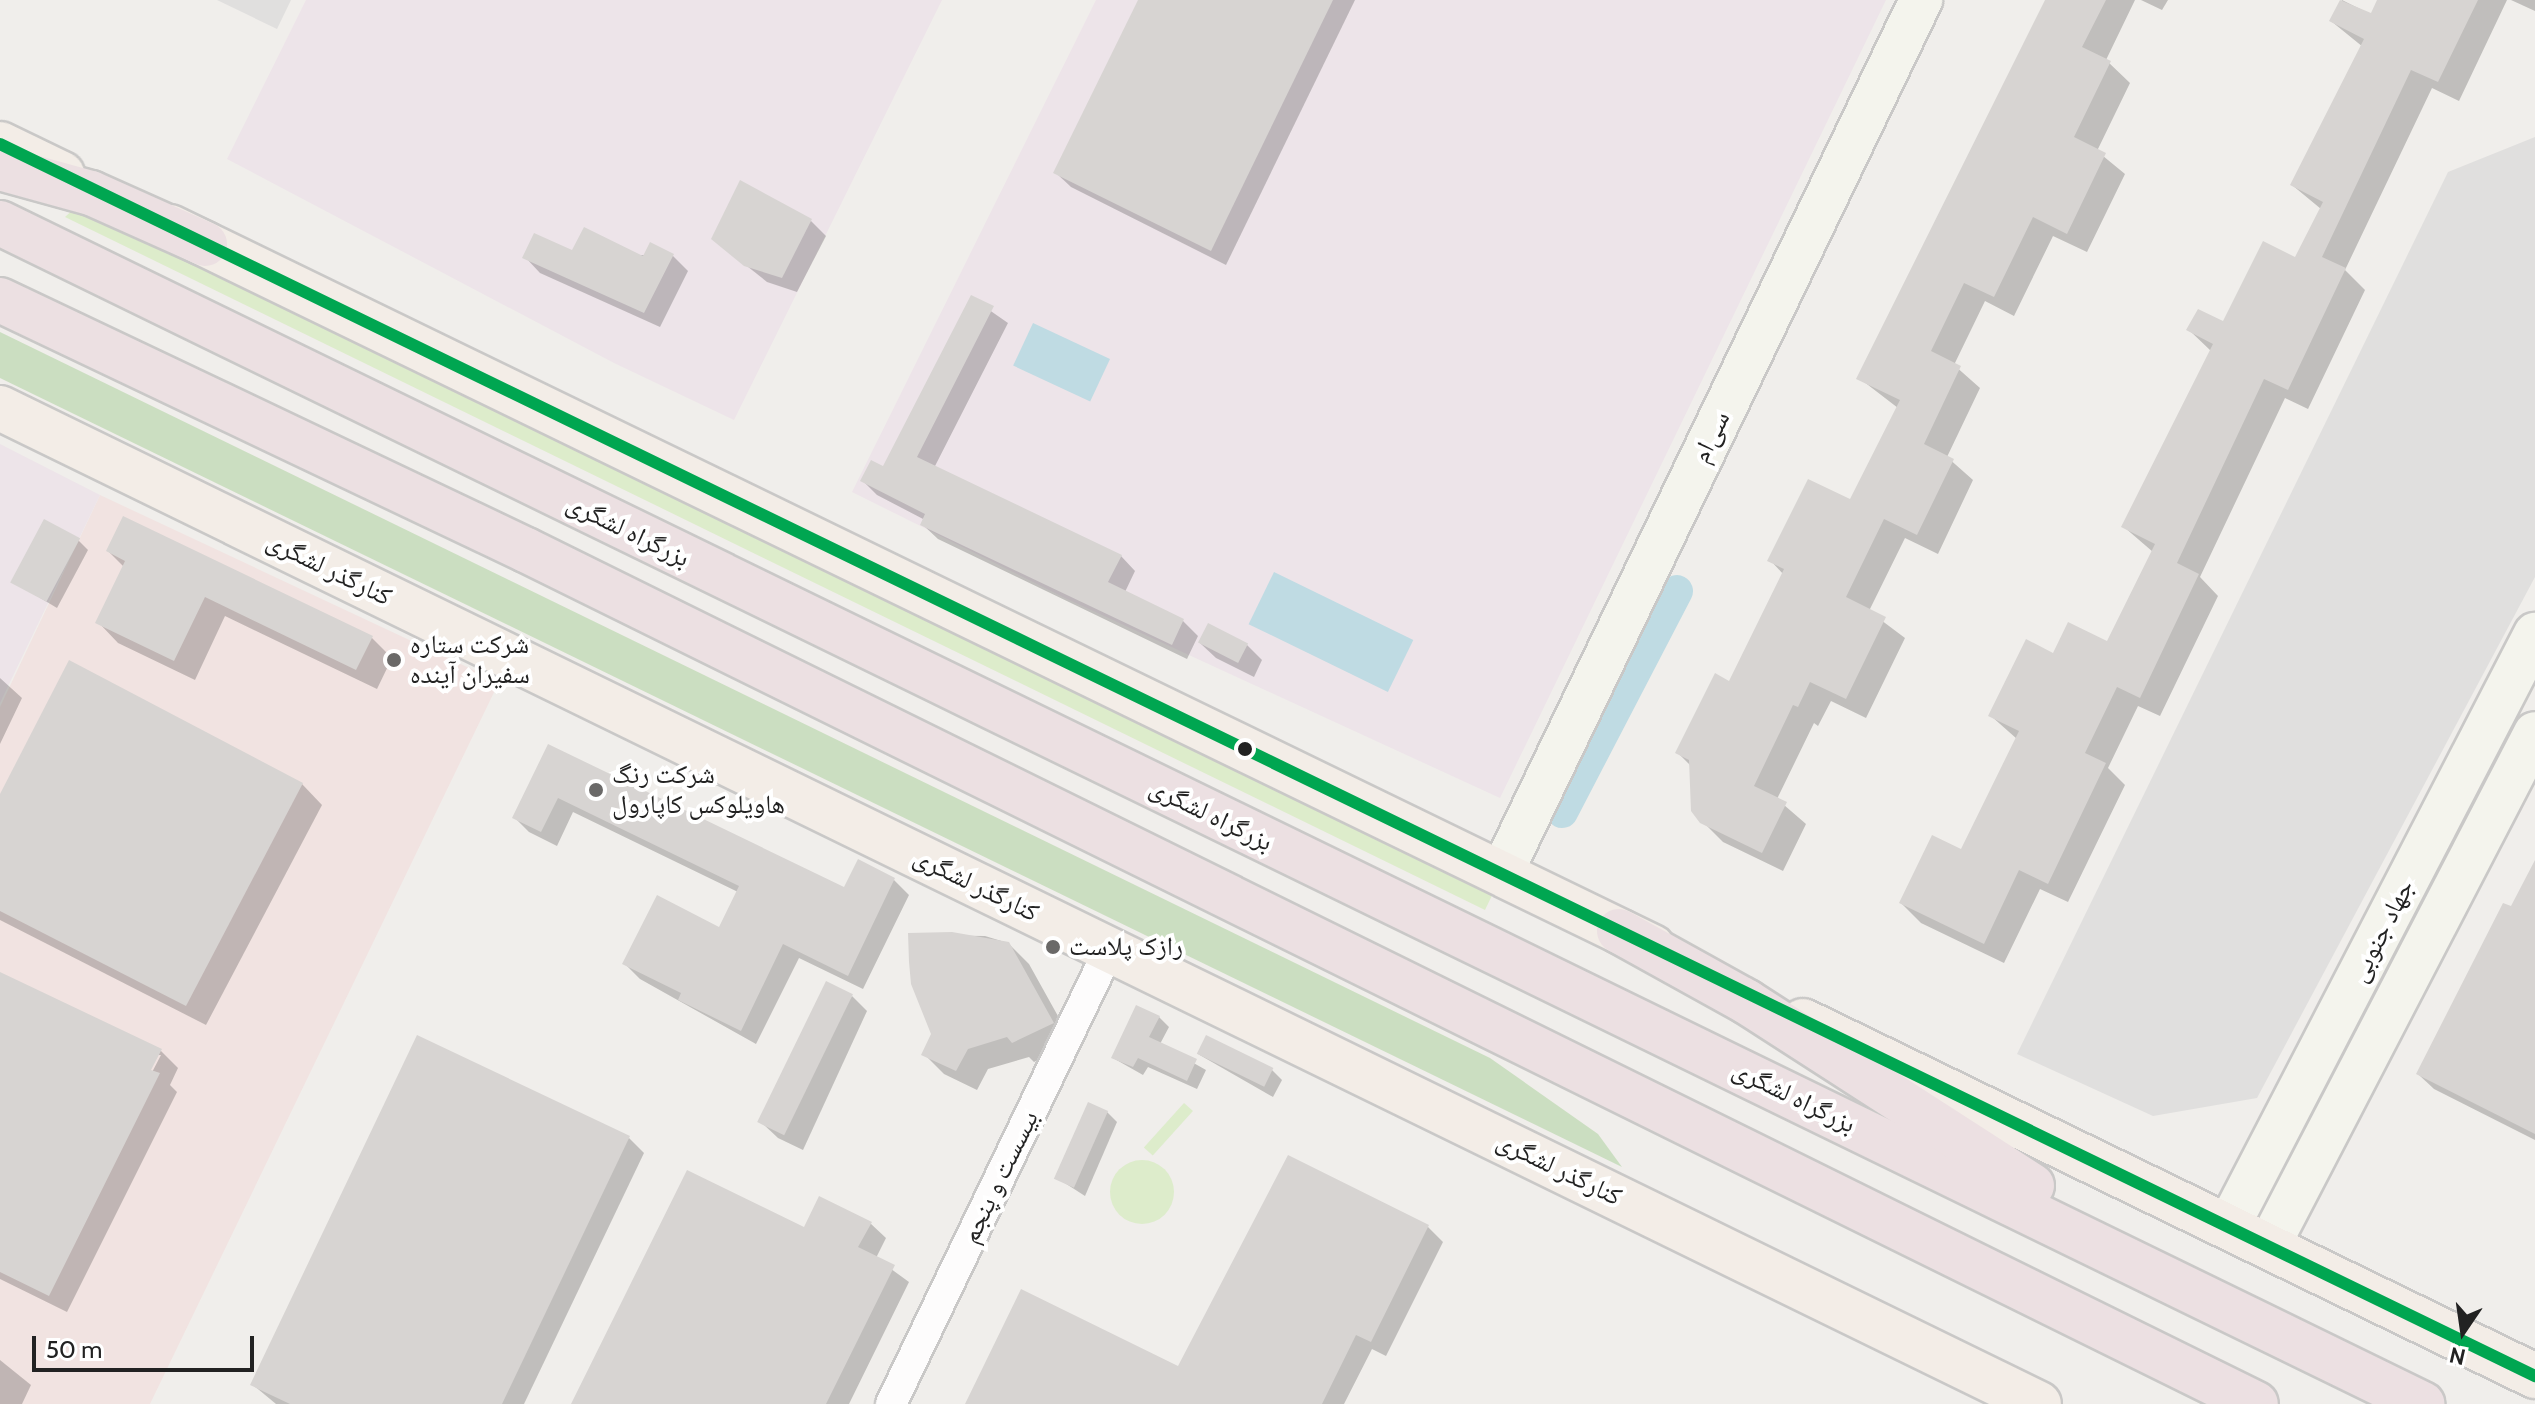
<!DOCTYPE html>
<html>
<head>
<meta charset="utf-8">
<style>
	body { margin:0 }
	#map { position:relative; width:2535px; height:1404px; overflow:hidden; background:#f0eeeb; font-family:Cabin,"Noto Naskh Arabic",sans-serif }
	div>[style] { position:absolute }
	.commercial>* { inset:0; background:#f1e3e1 }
	.industrial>* { inset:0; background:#ede4e9 }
	.grass>* { inset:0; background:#ddeccb; transform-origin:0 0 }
	.round { border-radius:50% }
	.forest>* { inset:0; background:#cbdec1 }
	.parking>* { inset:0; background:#e0dfde }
	.water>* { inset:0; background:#bfdbe3; transform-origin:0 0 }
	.shadow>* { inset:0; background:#0003 }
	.canal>* { height:32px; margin:-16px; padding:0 16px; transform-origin:16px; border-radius:16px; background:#bfdbe3 }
	.building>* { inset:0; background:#d7d4d2; transform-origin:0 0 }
	.roads { filter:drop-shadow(2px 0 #c9c8c7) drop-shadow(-2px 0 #c9c8c7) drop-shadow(0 2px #c9c8c7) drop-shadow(0 -2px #c9c8c7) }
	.street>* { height:30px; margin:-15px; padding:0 15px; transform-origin:15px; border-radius:15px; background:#fdfcfc }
	.secondary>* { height:42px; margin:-21px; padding:0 21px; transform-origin:21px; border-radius:21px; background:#f4f4ed }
	.primary>* { height:44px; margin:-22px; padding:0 22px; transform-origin:22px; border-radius:22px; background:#f3ede7 }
	.highway>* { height:44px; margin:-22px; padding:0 22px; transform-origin:22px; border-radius:22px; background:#ece0e2 }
	.bus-1>* { height:12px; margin:-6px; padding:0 6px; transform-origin:6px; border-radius:6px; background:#00a651 }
	.dots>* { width:22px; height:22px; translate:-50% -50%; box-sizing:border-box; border:4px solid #fff; border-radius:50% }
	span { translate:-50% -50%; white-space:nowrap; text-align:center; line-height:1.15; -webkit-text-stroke:8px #fff; paint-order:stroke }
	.street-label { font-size:26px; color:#222 }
	.poi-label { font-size:26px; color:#222 }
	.left { translate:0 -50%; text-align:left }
	.north { position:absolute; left:2423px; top:1292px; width:80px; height:80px; -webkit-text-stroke:6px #fff; paint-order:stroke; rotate:193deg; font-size:22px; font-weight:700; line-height:32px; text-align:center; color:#222 }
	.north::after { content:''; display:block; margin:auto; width:28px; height:36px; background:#222; clip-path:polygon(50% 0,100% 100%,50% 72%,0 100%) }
	.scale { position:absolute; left:32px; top:1336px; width:222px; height:36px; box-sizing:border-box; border:4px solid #222; border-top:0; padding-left:10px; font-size:24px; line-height:28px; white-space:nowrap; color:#222; -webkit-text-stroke:6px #fff; paint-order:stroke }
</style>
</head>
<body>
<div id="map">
	<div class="commercial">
		<div style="clip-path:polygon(100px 495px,499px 682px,150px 1404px,0 1404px,0 707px)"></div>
	</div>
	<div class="industrial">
		<div style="clip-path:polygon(306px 0,942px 0,734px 420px,614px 363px,227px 159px)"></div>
		<div style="clip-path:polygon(1096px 0,1886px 0,1500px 798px,1065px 598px,852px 492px)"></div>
		<div style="clip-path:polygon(0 444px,100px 495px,0 703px)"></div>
	</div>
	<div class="grass">
		<div style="clip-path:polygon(78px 205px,1498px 883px,1485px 910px,65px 217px)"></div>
		<div style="left:1184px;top:1103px;width:12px;height:60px;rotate:42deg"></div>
		<div class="round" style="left:1110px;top:1160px;width:64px;height:64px"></div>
	</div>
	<div class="forest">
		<div style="clip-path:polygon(0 332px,1490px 1058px,1598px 1134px,1622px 1167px,0 378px)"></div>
	</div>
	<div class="parking">
		<div style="clip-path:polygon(217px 0,291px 0,277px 29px)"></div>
		<div style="clip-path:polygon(2535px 137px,2535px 577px,2257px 1098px,2153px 1116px,2017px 1054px,2448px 172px)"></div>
	</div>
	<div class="water">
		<div style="left:1033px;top:323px;width:85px;height:47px;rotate:25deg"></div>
		<div style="left:1274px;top:572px;width:155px;height:58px;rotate:26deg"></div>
	</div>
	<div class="shadow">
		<div style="clip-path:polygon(1140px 0,1355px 0,1226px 265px,1071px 187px,1055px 172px)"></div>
		<div style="clip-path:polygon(2047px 0,2135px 0,2106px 60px,2130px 83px,2097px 151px,2125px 174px,2087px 252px,2053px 236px,2014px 316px,1985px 301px,1954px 365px,1980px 388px,1947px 457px,1973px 480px,1938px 554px,1905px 538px,1869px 611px,1905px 638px,1866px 718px,1831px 701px,1818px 726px,1814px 723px,1777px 799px,1806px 824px,1783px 871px,1723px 842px,1702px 821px,1691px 766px,1678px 753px,1730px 684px,1784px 575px,1770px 560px,1851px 502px,1898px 408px,1859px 378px)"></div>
		<div style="clip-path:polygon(2141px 0,2168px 0,2162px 10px)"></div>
		<div style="clip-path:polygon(2342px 0,2372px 15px,2380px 0,2507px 0,2459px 101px,2432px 88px,2345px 270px,2365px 290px,2308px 409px,2285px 398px,2200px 577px,2218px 596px,2160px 716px,2138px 706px,2108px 768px,2125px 785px,2068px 902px,2040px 889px,2004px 963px,1921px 923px,1901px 903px,1962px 852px,2017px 739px,1991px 716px,2054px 655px,2108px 644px,2153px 552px,2124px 527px,2211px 351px,2189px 330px,2224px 324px,2296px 259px,2321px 209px,2292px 185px,2363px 47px,2331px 21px)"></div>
		<div style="clip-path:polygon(2511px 0,2535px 0,2535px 11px)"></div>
		<div style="clip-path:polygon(811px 221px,826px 236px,797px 292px,767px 282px,713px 239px)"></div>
		<div style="clip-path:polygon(573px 253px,673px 256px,688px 271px,660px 327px,540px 273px,525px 257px)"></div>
		<div style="clip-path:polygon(972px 298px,1008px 323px,934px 468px,1121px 556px,1135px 571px,1125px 592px,1183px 621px,1198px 636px,1187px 659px,938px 539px,923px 525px,925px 520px,877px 495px,862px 480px,884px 469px)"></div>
		<div style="clip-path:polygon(78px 540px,88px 550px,57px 608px,12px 581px)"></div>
		<div style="clip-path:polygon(108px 551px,372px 638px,392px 658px,377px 689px,225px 616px,195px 680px,118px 643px,98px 622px,124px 567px)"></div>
		<div style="clip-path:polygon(1200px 643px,1247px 645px,1262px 660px,1254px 677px,1216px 658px)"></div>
		<div style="clip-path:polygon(0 669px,0 678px,22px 698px,0 744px)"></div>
		<div style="clip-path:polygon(549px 747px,845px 889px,894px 880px,909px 895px,863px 989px,799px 958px,756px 1044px,640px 979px,625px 964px,720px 929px,738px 892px,573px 812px,557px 846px,529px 832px,514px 817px)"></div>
		<div style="clip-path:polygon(302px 784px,322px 805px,206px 1025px,0 920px,0 799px)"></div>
		<div style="clip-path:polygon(2535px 921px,2535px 1140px,2434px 1089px,2418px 1074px)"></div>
		<div style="clip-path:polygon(910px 935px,985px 936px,1008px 943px,1029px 964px,1073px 1043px,1034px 1062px,1029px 1057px,988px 1069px,977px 1090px,944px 1074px,924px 1054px,933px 1034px)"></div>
		<div style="clip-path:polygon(evenodd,0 974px,161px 1051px,178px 1068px,170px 1085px,177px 1092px,67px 1312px,0 1279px,0 974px,156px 1055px,161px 1055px,148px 1080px,145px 1078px,156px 1055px)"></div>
		<div style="clip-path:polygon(852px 996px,867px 1011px,803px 1150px,778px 1138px,762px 1123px)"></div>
		<div style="clip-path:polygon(1159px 1017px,1169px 1027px,1160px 1044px,1206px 1070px,1197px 1089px,1148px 1067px,1143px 1075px,1113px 1058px)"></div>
		<div style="clip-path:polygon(1198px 1054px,1272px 1070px,1282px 1080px,1273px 1097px)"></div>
		<div style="clip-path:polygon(1107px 1112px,1117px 1122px,1085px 1196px,1057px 1178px)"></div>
		<div style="clip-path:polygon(629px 1138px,644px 1153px,524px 1404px,276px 1404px,253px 1385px)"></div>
		<div style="clip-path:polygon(1289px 1158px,1428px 1227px,1443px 1242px,1386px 1356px,1372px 1349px,1344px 1404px,967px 1404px,1179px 1368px)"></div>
		<div style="clip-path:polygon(870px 1223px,886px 1238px,876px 1258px,909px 1282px,849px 1404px,573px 1404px,805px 1229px)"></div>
		<div style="clip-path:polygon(0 1360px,31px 1385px,22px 1404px,0 1404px)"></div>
	</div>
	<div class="canal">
		<div style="left:1562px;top:812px;width:249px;rotate:-62.5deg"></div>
	</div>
	<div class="building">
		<div style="clip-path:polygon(1138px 0,1333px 0,1211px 251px,1053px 173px)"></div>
		<div style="clip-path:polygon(2045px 0,2106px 0,2082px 47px,2111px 61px,2074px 137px,2106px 153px,2067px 234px,2033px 217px,1994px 297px,1964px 283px,1931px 351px,1961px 366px,1924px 444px,1954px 459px,1917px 535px,1884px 519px,1846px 597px,1886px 617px,1846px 699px,1810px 682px,1798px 707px,1793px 705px,1754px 786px,1787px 802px,1762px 853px,1700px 823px,1691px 811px,1689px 760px,1675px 753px,1715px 673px,1729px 681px,1784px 569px,1767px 561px,1808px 479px,1850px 499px,1900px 400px,1856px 379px)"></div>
		<div style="clip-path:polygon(2340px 0,2371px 13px,2377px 0,2478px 0,2438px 82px,2411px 70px,2322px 257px,2346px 268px,2288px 390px,2264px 379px,2177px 563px,2199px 574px,2140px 698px,2117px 687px,2085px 753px,2106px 763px,2048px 884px,2019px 870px,1984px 944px,1899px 903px,1932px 835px,1961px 849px,2019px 731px,1988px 716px,2026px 639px,2053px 653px,2068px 622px,2107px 641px,2155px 544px,2121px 527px,2213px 344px,2186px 330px,2198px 309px,2223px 321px,2263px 241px,2295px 257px,2323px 202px,2290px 185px,2364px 39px,2329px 21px)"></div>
		<div style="clip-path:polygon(740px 180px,812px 219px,782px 278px,744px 266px,711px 239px)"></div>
		<div style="clip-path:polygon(584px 227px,643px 256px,650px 242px,674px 254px,644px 313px,522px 258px,534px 233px,572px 250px)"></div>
		<div style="clip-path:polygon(971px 295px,994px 306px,917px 457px,1122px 555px,1108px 582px,1184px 619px,1172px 645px,920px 525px,925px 514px,860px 481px,871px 460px,883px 466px)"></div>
		<div style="clip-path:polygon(123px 516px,373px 636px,356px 670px,205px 597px,174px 661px,95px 623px,125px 561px,106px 551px)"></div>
		<div style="left:44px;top:519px;width:41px;height:72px;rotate:28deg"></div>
		<div style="left:1208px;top:623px;width:45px;height:22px;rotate:27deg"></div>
		<div style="clip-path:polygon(69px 660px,303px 783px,186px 1006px,0 911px,0 794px)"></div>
		<div style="clip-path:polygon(548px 744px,844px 887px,858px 859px,895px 878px,848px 976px,783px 944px,741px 1031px,678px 1000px,681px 993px,622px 964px,657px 895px,719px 927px,739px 886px,558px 798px,541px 832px,512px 818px)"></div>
		<div style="clip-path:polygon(2535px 860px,2535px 1134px,2416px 1074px,2503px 903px,2511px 906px)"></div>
		<div style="clip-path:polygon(952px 932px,1009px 942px,1054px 1023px,1012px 1043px,1007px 1037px,968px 1049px,956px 1071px,921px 1055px,931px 1034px,911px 984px,909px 962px,908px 933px)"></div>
		<div style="clip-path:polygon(0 972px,162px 1049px,151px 1070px,160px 1073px,49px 1296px,0 1272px)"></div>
		<div style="left:826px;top:981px;width:30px;height:157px;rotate:26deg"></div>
		<div style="clip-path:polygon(1136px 1005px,1160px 1016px,1149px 1037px,1197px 1059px,1187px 1081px,1138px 1058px,1133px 1067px,1111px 1058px)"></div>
		<div style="clip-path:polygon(417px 1035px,630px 1136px,502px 1404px,290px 1404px,250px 1385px)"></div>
		<div style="left:1206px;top:1035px;width:75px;height:21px;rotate:26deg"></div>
		<div style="left:1088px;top:1102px;width:22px;height:84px;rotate:24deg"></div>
		<div style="clip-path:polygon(1288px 1155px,1429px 1225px,1371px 1342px,1356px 1335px,1322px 1404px,965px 1404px,1021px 1289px,1178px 1366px)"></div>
		<div style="clip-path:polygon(687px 1170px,804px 1227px,819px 1196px,872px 1222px,858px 1247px,895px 1265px,826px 1404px,571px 1404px)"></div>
	</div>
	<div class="roads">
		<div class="street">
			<div style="left:891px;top:1404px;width:504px;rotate:-64.35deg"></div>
		</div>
		<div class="secondary">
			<div style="left:1501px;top:874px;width:970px;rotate:-64.33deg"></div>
			<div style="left:2228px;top:1227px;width:668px;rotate:-62.63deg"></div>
			<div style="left:2268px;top:1247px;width:579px;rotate:-62.55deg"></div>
		</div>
		<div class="primary">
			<div style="left:0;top:144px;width:69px;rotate:25.8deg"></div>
			<div style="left:170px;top:227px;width:1648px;rotate:25.91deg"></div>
			<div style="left:0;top:408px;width:2269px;rotate:26.03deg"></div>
			<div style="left:1803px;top:1021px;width:814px;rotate:25.87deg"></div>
		</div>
		<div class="highway">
			<div style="left:0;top:168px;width:94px;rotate:15.4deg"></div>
			<div style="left:91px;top:193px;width:125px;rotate:24.1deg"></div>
			<div style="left:0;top:223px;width:2695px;rotate:25.99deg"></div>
			<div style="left:0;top:300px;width:582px;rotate:25.42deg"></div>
			<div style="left:526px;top:550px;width:1929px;rotate:26.27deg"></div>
			<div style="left:1619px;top:931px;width:146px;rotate:29deg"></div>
			<div style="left:1747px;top:1002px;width:339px;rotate:32.8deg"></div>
		</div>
	</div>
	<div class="bus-1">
		<div style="left:0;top:144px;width:2819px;rotate:25.92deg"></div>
	</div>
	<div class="dots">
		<div style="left:394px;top:660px;background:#6a6968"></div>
		<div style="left:1245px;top:749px;background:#222"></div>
		<div style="left:596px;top:790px;background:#6a6968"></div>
		<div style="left:1053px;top:947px;background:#6a6968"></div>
	</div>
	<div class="street-label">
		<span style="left:1711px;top:437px;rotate:-64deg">سی‌ام</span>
		<span style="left:628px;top:531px;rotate:26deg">بزرگراه لشگری</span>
		<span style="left:329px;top:569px;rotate:26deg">کنارگذر لشگری</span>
		<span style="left:1211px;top:815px;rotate:26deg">بزرگراه لشگری</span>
		<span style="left:976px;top:885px;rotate:26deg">کنارگذر لشگری</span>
		<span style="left:2382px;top:931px;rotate:-63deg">جهاد جنوبی</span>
		<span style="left:1794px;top:1097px;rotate:26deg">بزرگراه لشگری</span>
		<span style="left:1559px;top:1169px;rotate:26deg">کنارگذر لشگری</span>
		<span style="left:1000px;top:1177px;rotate:-64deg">بیسست و پنجم</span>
	</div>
	<div class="poi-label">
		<span class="left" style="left:410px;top:660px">شرکت ستاره<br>سفیران آینده</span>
		<span class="left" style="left:612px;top:790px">شرکت رنگ<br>هاویلوکس کاپارول</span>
		<span class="left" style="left:1069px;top:947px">رازک پلاست</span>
	</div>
	<div class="north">N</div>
	<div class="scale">50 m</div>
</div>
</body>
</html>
